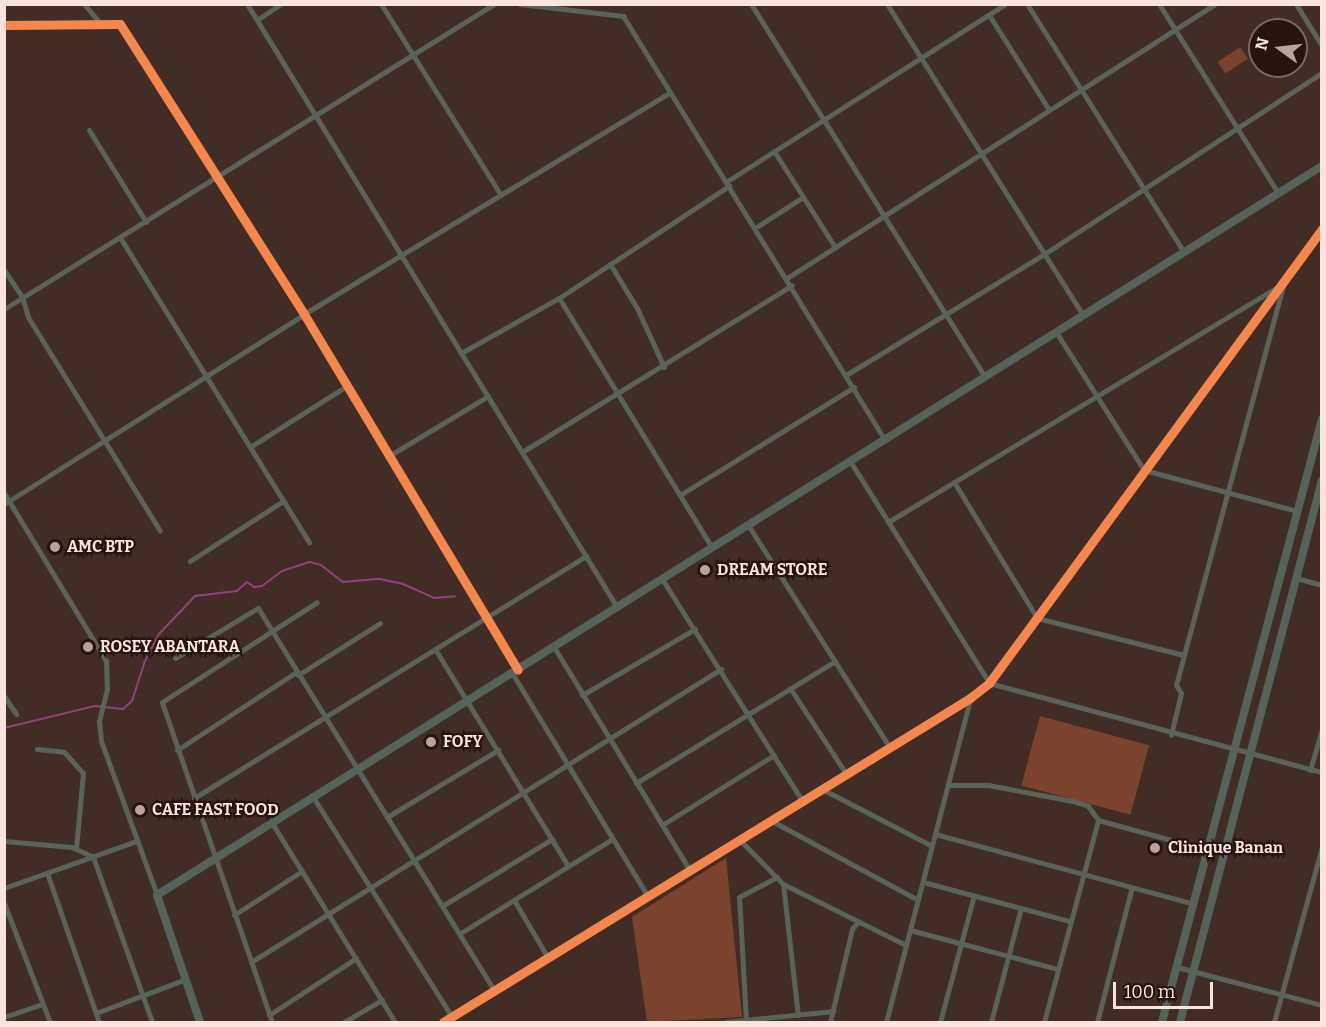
<!DOCTYPE html>
<html>
<head>
<meta charset="utf-8">
<style>
	body { margin:0 }
	#map { position:relative; width:1326px; height:1027px; overflow:hidden; background:#412d25; font-family:Bitter,serif }
	div>[style] { position:absolute }
	.green>* { inset:0; background:#7b432e; transform-origin:0 0 }
	.stream>* { height:2px; margin:-1px; padding:0 1px; transform-origin:1px; border-radius:1px; background:#973f7c }
	.street>* { height:5px; margin:-2.5px; padding:0 2.5px; transform-origin:2.5px; border-radius:2.5px; background:#59635a }
	.secondary>* { height:8px; margin:-4px; padding:0 4px; transform-origin:4px; border-radius:4px; background:#55645a }
	.cycleway>* { height:9px; margin:-4.5px; padding:0 4.5px; transform-origin:4.5px; border-radius:4.5px; background:#f5874c }
	.dots>* { width:16px; height:16px; translate:-50% -50%; box-sizing:border-box; border:3px solid #26150f; border-radius:50% }
	span { translate:-50% -50%; white-space:nowrap; text-align:center; line-height:1.15; -webkit-text-stroke:4.5px #26150f; paint-order:stroke }
	.poi-label { font-size:16px; color:#fce3db; font-weight:700 }
	.left { translate:0 -50%; text-align:left }
	.frame { position:absolute; inset:0; border:6px solid #fce3db; pointer-events:none }
	.north { position:absolute; left:1248px; top:18px; width:60px; height:60px; box-sizing:border-box; background:#26150f; border:2px solid #7c6761; border-radius:50%; rotate:285deg; font-size:16px; font-weight:700; line-height:24px; text-align:center; color:#fce3db }
	.north::after { content:''; display:block; margin:auto; width:21px; height:27px; background:#bba39b; clip-path:polygon(50% 0,100% 100%,50% 72%,0 100%) }
	.scale { position:absolute; left:1113px; top:982px; width:100px; height:27px; box-sizing:border-box; border:3px solid #fce3db; border-top:0; padding-left:8px; font-size:18px; line-height:21px; white-space:nowrap; color:#fce3db; -webkit-text-stroke:4px #26150f; paint-order:stroke }
</style>
</head>
<body>
<div id="map">
	<div class="green">
		<div style="left:1240px;top:47px;width:14px;height:27px;rotate:56deg"></div>
		<div style="left:1040px;top:716px;width:113px;height:72px;rotate:15deg"></div>
		<div style="clip-path:polygon(726px 858px,742px 1017px,647px 1022px,632px 917px)"></div>
	</div>
	<div class="stream">
		<div style="left:4px;top:728px;width:94px;rotate:-13.6deg"></div>
		<div style="left:95px;top:706px;width:28px;rotate:6deg"></div>
		<div style="left:123px;top:709px;width:12px;rotate:-42deg"></div>
		<div style="left:132px;top:701px;width:40px;rotate:-72deg"></div>
		<div style="left:144px;top:663px;width:33px;rotate:-63deg"></div>
		<div style="left:159px;top:634px;width:52px;rotate:-46.5deg"></div>
		<div style="left:195px;top:596px;width:42px;rotate:-6.8deg"></div>
		<div style="left:237px;top:591px;width:13px;rotate:-42deg"></div>
		<div style="left:247px;top:582px;width:9px;rotate:36deg"></div>
		<div style="left:254px;top:587px;width:8px;rotate:-7deg"></div>
		<div style="left:262px;top:586px;width:25px;rotate:-37deg"></div>
		<div style="left:282px;top:571px;width:29px;rotate:-18deg"></div>
		<div style="left:310px;top:562px;width:11px;rotate:15deg"></div>
		<div style="left:321px;top:565px;width:28px;rotate:38deg"></div>
		<div style="left:343px;top:582px;width:37px;rotate:-5deg"></div>
		<div style="left:380px;top:579px;width:24px;rotate:12deg"></div>
		<div style="left:403px;top:584px;width:34px;rotate:24deg"></div>
		<div style="left:434px;top:598px;width:21px;rotate:-5deg"></div>
	</div>
	<div class="street">
		<div style="left:84px;top:4px;width:26px;rotate:50deg"></div>
		<div style="left:247px;top:4px;width:707px;rotate:58.47deg"></div>
		<div style="left:381px;top:4px;width:224px;rotate:57.9deg"></div>
		<div style="left:520px;top:4px;width:104px;rotate:6.6deg"></div>
		<div style="left:623px;top:16px;width:498px;rotate:58.3deg"></div>
		<div style="left:751px;top:4px;width:440px;rotate:57.9deg"></div>
		<div style="left:887px;top:4px;width:368px;rotate:57.8deg"></div>
		<div style="left:1027px;top:4px;width:294px;rotate:57.7deg"></div>
		<div style="left:1159px;top:4px;width:223px;rotate:57.8deg"></div>
		<div style="left:1296px;top:4px;width:49px;rotate:58.2deg"></div>
		<div style="left:989px;top:15px;width:112px;rotate:57.7deg"></div>
		<div style="left:257px;top:20px;width:29px;rotate:-34deg"></div>
		<div style="left:4px;top:25px;width:116px;rotate:-0.5deg"></div>
		<div style="left:120px;top:24px;width:343px;rotate:57.6deg"></div>
		<div style="left:304px;top:314px;width:415px;rotate:59deg"></div>
		<div style="left:89px;top:130px;width:108px;rotate:58.2deg"></div>
		<div style="left:774px;top:151px;width:114px;rotate:57.6deg"></div>
		<div style="left:726px;top:182px;width:331px;rotate:-32.5deg"></div>
		<div style="left:755px;top:228px;width:57px;rotate:-32.9deg"></div>
		<div style="left:121px;top:239px;width:357px;rotate:58.2deg"></div>
		<div style="left:610px;top:264px;width:52px;rotate:58.5deg"></div>
		<div style="left:637px;top:308px;width:65px;rotate:65.4deg"></div>
		<div style="left:4px;top:270px;width:32px;rotate:56deg"></div>
		<div style="left:22px;top:297px;width:21px;rotate:73deg"></div>
		<div style="left:28px;top:317px;width:251px;rotate:58.3deg"></div>
		<div style="left:787px;top:278px;width:508px;rotate:-32.63deg"></div>
		<div style="left:559px;top:298px;width:293px;rotate:58.5deg"></div>
		<div style="left:4px;top:309px;width:577px;rotate:-31.9deg"></div>
		<div style="left:1056px;top:332px;width:164px;rotate:57.5deg"></div>
		<div style="left:1144px;top:470px;width:158px;rotate:15deg"></div>
		<div style="left:461px;top:353px;width:112px;rotate:-29.3deg"></div>
		<div style="left:559px;top:298px;width:204px;rotate:-33.4deg"></div>
		<div style="left:846px;top:375px;width:232px;rotate:-31.4deg"></div>
		<div style="left:1044px;top:254px;width:332px;rotate:-33.1deg"></div>
		<div style="left:250px;top:447px;width:112px;rotate:-32.3deg"></div>
		<div style="left:522px;top:452px;width:317px;rotate:-31.7deg"></div>
		<div style="left:387px;top:457px;width:118px;rotate:-31.1deg"></div>
		<div style="left:850px;top:461px;width:262px;rotate:57.9deg"></div>
		<div style="left:989px;top:683px;width:345px;rotate:15deg"></div>
		<div style="left:954px;top:482px;width:159px;rotate:58.6deg"></div>
		<div style="left:1037px;top:618px;width:151px;rotate:14.2deg"></div>
		<div style="left:4px;top:493px;width:197px;rotate:58.7deg"></div>
		<div style="left:106px;top:661px;width:28px;rotate:88deg"></div>
		<div style="left:107px;top:689px;width:33px;rotate:104deg"></div>
		<div style="left:99px;top:721px;width:20px;rotate:84deg"></div>
		<div style="left:101px;top:741px;width:164px;rotate:70deg"></div>
		<div style="left:680px;top:495px;width:205px;rotate:-31.8deg"></div>
		<div style="left:4px;top:504px;width:355px;rotate:-32.3deg"></div>
		<div style="left:304px;top:314px;width:428px;rotate:-31.2deg"></div>
		<div style="left:888px;top:522px;width:459px;rotate:-31.1deg"></div>
		<div style="left:748px;top:525px;width:264px;rotate:57.5deg"></div>
		<div style="left:190px;top:561px;width:111px;rotate:-32.8deg"></div>
		<div style="left:1296px;top:578px;width:27px;rotate:15deg"></div>
		<div style="left:662px;top:579px;width:264px;rotate:57.7deg"></div>
		<div style="left:554px;top:647px;width:262px;rotate:58.7deg"></div>
		<div style="left:435px;top:649px;width:255px;rotate:58.5deg"></div>
		<div style="left:175px;top:658px;width:97px;rotate:-31.1deg"></div>
		<div style="left:258px;top:608px;width:450px;rotate:58.3deg"></div>
		<div style="left:512px;top:673px;width:262px;rotate:58.7deg"></div>
		<div style="left:298px;top:675px;width:97px;rotate:-32.4deg"></div>
		<div style="left:790px;top:688px;width:104px;rotate:56.8deg"></div>
		<div style="left:582px;top:695px;width:131px;rotate:-30.3deg"></div>
		<div style="left:4px;top:696px;width:22px;rotate:56deg"></div>
		<div style="left:1171px;top:735px;width:43px;rotate:-76.6deg"></div>
		<div style="left:1181px;top:693px;width:9px;rotate:-122deg"></div>
		<div style="left:1176px;top:685px;width:412px;rotate:-75deg"></div>
		<div style="left:37px;top:749px;width:27px;rotate:6deg"></div>
		<div style="left:64px;top:752px;width:28px;rotate:48deg"></div>
		<div style="left:83px;top:773px;width:76px;rotate:95.3deg"></div>
		<div style="left:177px;top:750px;width:142px;rotate:-33.2deg"></div>
		<div style="left:1310px;top:770px;width:43px;rotate:-73.7deg"></div>
		<div style="left:636px;top:783px;width:233px;rotate:-31.5deg"></div>
		<div style="left:948px;top:785px;width:40px"></div>
		<div style="left:988px;top:785px;width:86px;rotate:10.7deg"></div>
		<div style="left:1073px;top:801px;width:16px;rotate:18deg"></div>
		<div style="left:1088px;top:806px;width:17px;rotate:54deg"></div>
		<div style="left:822px;top:789px;width:124px;rotate:27.4deg"></div>
		<div style="left:313px;top:797px;width:260px;rotate:57.7deg"></div>
		<div style="left:194px;top:798px;width:461px;rotate:-31.7deg"></div>
		<div style="left:387px;top:817px;width:130px;rotate:-31.1deg"></div>
		<div style="left:772px;top:821px;width:166px;rotate:28.4deg"></div>
		<div style="left:272px;top:823px;width:234px;rotate:58.3deg"></div>
		<div style="left:662px;top:825px;width:132px;rotate:-32deg"></div>
		<div style="left:935px;top:834px;width:268px;rotate:15.1deg"></div>
		<div style="left:740px;top:840px;width:62px;rotate:45.7deg"></div>
		<div style="left:783px;top:884px;width:137px;rotate:26.4deg"></div>
		<div style="left:4px;top:841px;width:68px;rotate:5deg"></div>
		<div style="left:72px;top:847px;width:23px;rotate:25deg"></div>
		<div style="left:93px;top:857px;width:175px;rotate:70.3deg"></div>
		<div style="left:47px;top:873px;width:158px;rotate:70.8deg"></div>
		<div style="left:923px;top:882px;width:152px;rotate:14.9deg"></div>
		<div style="left:783px;top:884px;width:132px;rotate:83.5deg"></div>
		<div style="left:4px;top:888px;width:141px;rotate:-19.5deg"></div>
		<div style="left:514px;top:900px;width:67px;rotate:59.6deg"></div>
		<div style="left:4px;top:903px;width:128px;rotate:68.9deg"></div>
		<div style="left:442px;top:906px;width:129px;rotate:-31.3deg"></div>
		<div style="left:234px;top:915px;width:81px;rotate:-32.9deg"></div>
		<div style="left:910px;top:930px;width:153px;rotate:14.8deg"></div>
		<div style="left:459px;top:934px;width:180px;rotate:-31.8deg"></div>
		<div style="left:251px;top:962px;width:554px;rotate:-31.94deg"></div>
		<div style="left:1177px;top:967px;width:150px;rotate:14.7deg"></div>
		<div style="left:96px;top:1013px;width:96px;rotate:-20.7deg"></div>
		<div style="left:269px;top:1015px;width:104px;rotate:-33.2deg"></div>
		<div style="left:4px;top:1017px;width:40px;rotate:-18.9deg"></div>
		<div style="left:746px;top:1021px;width:124px;rotate:-93.2deg"></div>
		<div style="left:739px;top:897px;width:43px;rotate:-27.8deg"></div>
		<div style="left:272px;top:1022px;width:338px;rotate:-109deg"></div>
		<div style="left:162px;top:702px;width:184px;rotate:-32.8deg"></div>
		<div style="left:344px;top:1022px;width:44px;rotate:-30.1deg"></div>
		<div style="left:443px;top:1022px;width:619px;rotate:-31.58deg"></div>
		<div style="left:970px;top:698px;width:24px;rotate:-38deg"></div>
		<div style="left:989px;top:683px;width:563px;rotate:-53.74deg"></div>
		<div style="left:726px;top:1022px;width:108px;rotate:-5.9deg"></div>
		<div style="left:830px;top:1022px;width:96px;rotate:-76.7deg"></div>
		<div style="left:852px;top:929px;width:9px;rotate:-49deg"></div>
		<div style="left:886px;top:1022px;width:334px;rotate:-75.4deg"></div>
		<div style="left:940px;top:1022px;width:131px;rotate:-75deg"></div>
		<div style="left:991px;top:1022px;width:118px;rotate:-75.3deg"></div>
		<div style="left:1044px;top:1022px;width:209px;rotate:-75deg"></div>
		<div style="left:1098px;top:820px;width:114px;rotate:15.3deg"></div>
		<div style="left:1097px;top:1022px;width:139px;rotate:-75.5deg"></div>
		<div style="left:1274px;top:1022px;width:182px;rotate:-74.7deg"></div>
	</div>
	<div class="secondary">
		<div style="left:200px;top:1022px;width:134px;rotate:-108.7deg"></div>
		<div style="left:157px;top:895px;width:1374px;rotate:-32.04deg"></div>
		<div style="left:1162px;top:1022px;width:624px;rotate:-75.14deg"></div>
		<div style="left:1180px;top:1022px;width:560px;rotate:-75.32deg"></div>
	</div>
	<div class="cycleway">
		<div style="left:4px;top:25px;width:116px;rotate:-0.5deg"></div>
		<div style="left:120px;top:24px;width:343px;rotate:57.6deg"></div>
		<div style="left:304px;top:314px;width:415px;rotate:59deg"></div>
		<div style="left:443px;top:1022px;width:619px;rotate:-31.58deg"></div>
		<div style="left:970px;top:698px;width:24px;rotate:-38deg"></div>
		<div style="left:989px;top:683px;width:563px;rotate:-53.74deg"></div>
	</div>
	<div class="dots">
		<div style="left:55px;top:547px;background:#bba39b"></div>
		<div style="left:705px;top:570px;background:#bba39b"></div>
		<div style="left:88px;top:647px;background:#bba39b"></div>
		<div style="left:431px;top:742px;background:#bba39b"></div>
		<div style="left:140px;top:810px;background:#bba39b"></div>
		<div style="left:1155px;top:848px;background:#bba39b"></div>
	</div>
	<div class="poi-label">
		<span class="left" style="left:67px;top:547px">AMC BTP</span>
		<span class="left" style="left:717px;top:570px">DREAM STORE</span>
		<span class="left" style="left:100px;top:647px">ROSEY ABANTARA</span>
		<span class="left" style="left:443px;top:742px">FOFY</span>
		<span class="left" style="left:152px;top:810px">CAFE FAST FOOD</span>
		<span class="left" style="left:1168px;top:848px">Clinique Banan</span>
	</div>
	<div class="frame"></div>
	<div class="north">N</div>
	<div class="scale">100 m</div>
</div>
</body>
</html>
